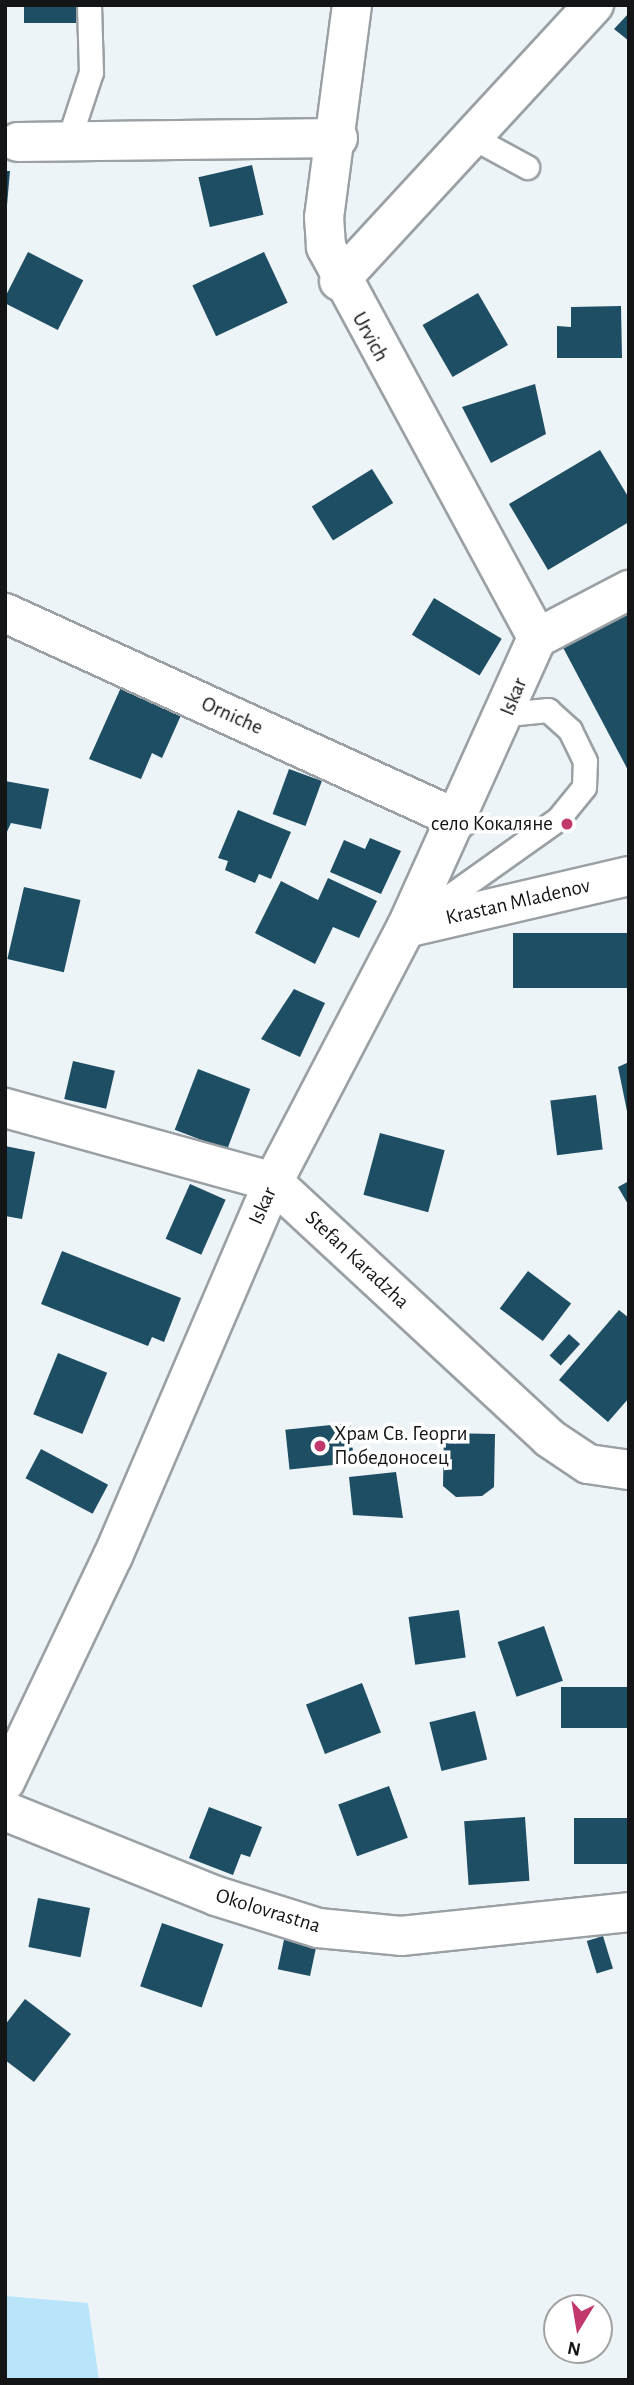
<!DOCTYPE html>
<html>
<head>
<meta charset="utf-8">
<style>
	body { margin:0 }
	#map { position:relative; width:634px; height:2385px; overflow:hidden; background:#edf4f8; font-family:"Alegreya Sans",sans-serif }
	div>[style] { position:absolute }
	.green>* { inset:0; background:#b9e5fb }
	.building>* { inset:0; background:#1e4e63; transform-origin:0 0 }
	.roads { filter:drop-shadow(2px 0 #9aa0a4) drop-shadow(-2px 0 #9aa0a4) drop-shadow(0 2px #9aa0a4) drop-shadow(0 -2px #9aa0a4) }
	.lane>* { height:23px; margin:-11.5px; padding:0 11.5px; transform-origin:11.5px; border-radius:11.5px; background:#fff }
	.street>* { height:38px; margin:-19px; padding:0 19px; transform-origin:19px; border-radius:19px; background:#fff }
	.dots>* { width:19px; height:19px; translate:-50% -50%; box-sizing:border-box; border:4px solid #fff; border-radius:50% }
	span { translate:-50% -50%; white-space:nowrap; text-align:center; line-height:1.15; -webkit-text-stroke:7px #fff; paint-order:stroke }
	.street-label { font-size:21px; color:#131516 }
	.poi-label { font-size:21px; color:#131516 }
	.right { translate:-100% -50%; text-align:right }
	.left { translate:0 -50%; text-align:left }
	.frame { position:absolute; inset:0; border:7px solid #131516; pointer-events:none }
	.north { position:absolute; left:543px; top:2294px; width:70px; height:70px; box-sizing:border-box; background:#fff; border:2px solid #a1a1a2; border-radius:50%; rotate:191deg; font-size:19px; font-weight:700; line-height:28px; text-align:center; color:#131516 }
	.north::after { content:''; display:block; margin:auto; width:24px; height:32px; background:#c2376c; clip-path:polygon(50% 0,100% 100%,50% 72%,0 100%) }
</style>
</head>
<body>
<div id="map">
	<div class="green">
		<div style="clip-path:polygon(5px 2296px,88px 2303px,99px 2380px,5px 2380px)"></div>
	</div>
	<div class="building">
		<div style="left:24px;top:5px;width:52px;height:18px"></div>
		<div style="clip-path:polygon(629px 13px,629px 41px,614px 29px)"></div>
		<div style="left:252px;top:165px;width:51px;height:55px;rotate:77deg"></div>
		<div style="clip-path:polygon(5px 171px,10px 171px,7px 205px,5px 205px)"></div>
		<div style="left:28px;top:252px;width:62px;height:56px;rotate:27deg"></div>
		<div style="left:264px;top:252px;width:56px;height:79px;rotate:65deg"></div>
		<div style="left:478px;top:293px;width:60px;height:64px;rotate:60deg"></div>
		<div style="clip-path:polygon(621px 306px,622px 358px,557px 358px,557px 326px,571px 327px,571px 307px)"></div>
		<div style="clip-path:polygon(535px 384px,546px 434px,491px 463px,462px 407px)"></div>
		<div style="clip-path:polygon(600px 450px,629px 498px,629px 522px,548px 570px,509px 504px)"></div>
		<div style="left:372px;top:469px;width:40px;height:71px;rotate:58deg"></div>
		<div style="left:434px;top:598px;width:79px;height:43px;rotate:31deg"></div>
		<div style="clip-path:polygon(629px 604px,629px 772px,559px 640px)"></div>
		<div style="clip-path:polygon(123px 683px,182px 713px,162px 758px,152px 753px,141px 779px,89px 759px)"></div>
		<div style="left:289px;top:769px;width:35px;height:48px;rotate:20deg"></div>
		<div style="clip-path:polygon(5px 781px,49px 789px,41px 829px,11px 823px,5px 836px)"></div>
		<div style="clip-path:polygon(238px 810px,291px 832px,271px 879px,259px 874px,255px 883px,225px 870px,228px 861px,218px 858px)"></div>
		<div style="clip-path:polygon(370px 838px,401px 851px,381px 894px,330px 872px,344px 840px,365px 849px)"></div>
		<div style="clip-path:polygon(328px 878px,377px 901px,359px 938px,333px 927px,315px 964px,255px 933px,281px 881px,318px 900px)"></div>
		<div style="left:24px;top:887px;width:58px;height:74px;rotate:13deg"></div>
		<div style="left:629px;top:933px;width:55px;height:116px;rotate:90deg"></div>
		<div style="clip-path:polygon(294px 989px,325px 1003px,300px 1057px,261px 1039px)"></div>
		<div style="left:73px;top:1061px;width:43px;height:39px;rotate:13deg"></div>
		<div style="clip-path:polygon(629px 1062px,629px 1116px,628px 1116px,618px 1067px)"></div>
		<div style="left:198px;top:1069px;width:56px;height:65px;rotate:21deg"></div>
		<div style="left:596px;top:1095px;width:55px;height:46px;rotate:83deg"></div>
		<div style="left:380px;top:1133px;width:67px;height:64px;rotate:15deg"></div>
		<div style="clip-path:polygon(5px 1146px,35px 1152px,22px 1219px,5px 1216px)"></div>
		<div style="clip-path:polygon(629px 1181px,629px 1206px,618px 1187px)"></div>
		<div style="left:190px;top:1184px;width:39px;height:60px;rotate:24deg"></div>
		<div style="clip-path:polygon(62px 1251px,181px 1298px,164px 1342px,152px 1337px,148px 1346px,41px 1304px)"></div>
		<div style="left:528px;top:1271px;width:54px;height:47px;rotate:37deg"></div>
		<div style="clip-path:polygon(619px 1310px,629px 1318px,629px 1398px,608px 1422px,559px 1380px)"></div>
		<div style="left:569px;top:1334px;width:15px;height:29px;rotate:42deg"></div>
		<div style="left:58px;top:1353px;width:53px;height:66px;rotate:22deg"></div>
		<div style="left:350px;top:1423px;width:40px;height:65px;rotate:84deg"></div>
		<div style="clip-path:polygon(444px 1433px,495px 1434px,494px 1487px,482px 1496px,456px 1497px,443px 1486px)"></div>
		<div style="left:41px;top:1449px;width:76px;height:33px;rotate:28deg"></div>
		<div style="clip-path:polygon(396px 1472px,403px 1518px,353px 1515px,349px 1477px)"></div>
		<div style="left:459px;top:1610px;width:48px;height:51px;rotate:82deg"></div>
		<div style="left:544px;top:1626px;width:58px;height:49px;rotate:71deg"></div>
		<div style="left:362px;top:1683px;width:53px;height:60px;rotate:69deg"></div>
		<div style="left:629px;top:1687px;width:41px;height:68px;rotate:90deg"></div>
		<div style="left:475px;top:1711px;width:50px;height:47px;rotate:76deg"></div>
		<div style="left:389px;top:1786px;width:55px;height:54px;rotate:70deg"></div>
		<div style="clip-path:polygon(209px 1807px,262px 1827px,250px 1857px,241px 1854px,233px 1875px,189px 1858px)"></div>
		<div style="left:525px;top:1817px;width:64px;height:61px;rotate:86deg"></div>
		<div style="left:629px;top:1818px;width:46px;height:55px;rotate:90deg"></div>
		<div style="left:38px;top:1898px;width:53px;height:50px;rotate:11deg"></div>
		<div style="left:162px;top:1923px;width:65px;height:67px;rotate:19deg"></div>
		<div style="left:285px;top:1935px;width:33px;height:35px;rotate:12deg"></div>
		<div style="left:603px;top:1936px;width:34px;height:17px;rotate:73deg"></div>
		<div style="clip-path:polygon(25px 1999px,71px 2034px,34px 2082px,5px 2060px,5px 2025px)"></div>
	</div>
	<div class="roads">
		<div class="lane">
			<div style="left:470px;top:136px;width:65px;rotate:28.5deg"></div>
			<div style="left:68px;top:142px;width:74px;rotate:-71.8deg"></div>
			<div style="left:91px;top:72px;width:67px;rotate:-91.7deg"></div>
			<div style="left:420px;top:917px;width:169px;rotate:-35.4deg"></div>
			<div style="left:558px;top:819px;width:41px;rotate:-50.9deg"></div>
			<div style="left:584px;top:787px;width:26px;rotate:-88deg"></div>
			<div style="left:585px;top:761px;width:34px;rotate:-116deg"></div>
			<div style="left:570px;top:730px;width:30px;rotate:-138deg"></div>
			<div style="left:548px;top:710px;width:41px;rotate:174.4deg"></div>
		</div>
		<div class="street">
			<div style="left:352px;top:5px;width:214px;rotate:97.5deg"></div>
			<div style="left:324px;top:217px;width:30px;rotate:86deg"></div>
			<div style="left:326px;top:247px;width:444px;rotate:61.6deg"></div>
			<div style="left:18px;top:142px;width:320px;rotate:-0.7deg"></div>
			<div style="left:339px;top:281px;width:376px;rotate:-47.3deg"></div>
			<div style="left:5px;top:613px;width:498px;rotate:24.5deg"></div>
			<div style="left:537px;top:638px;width:104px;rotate:-27.6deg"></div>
			<div style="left:406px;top:928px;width:229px;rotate:-13.1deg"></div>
			<div style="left:5px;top:1108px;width:278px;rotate:15.4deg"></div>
			<div style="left:273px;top:1182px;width:376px;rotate:42.8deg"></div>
			<div style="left:549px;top:1438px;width:47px;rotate:33.7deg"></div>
			<div style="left:588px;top:1464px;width:41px;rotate:8.3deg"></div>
			<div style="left:5px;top:1782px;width:250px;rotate:-64.5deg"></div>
			<div style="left:113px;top:1556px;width:407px;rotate:-66.8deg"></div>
			<div style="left:273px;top:1182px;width:287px;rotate:-62.4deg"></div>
			<div style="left:406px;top:928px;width:318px;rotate:-65.7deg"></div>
			<div style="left:5px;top:1811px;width:227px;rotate:21.9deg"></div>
			<div style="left:216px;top:1896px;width:107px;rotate:17.4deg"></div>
			<div style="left:318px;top:1928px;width:83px;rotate:5.5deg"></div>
			<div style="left:401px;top:1936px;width:229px;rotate:-6deg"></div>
		</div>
	</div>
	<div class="dots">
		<div style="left:567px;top:824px;background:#c2376c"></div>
		<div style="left:320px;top:1446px;background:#c2376c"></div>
	</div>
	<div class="street-label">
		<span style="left:370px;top:337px;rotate:61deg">Urvich</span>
		<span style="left:514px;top:697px;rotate:-68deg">Iskar</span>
		<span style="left:232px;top:716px;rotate:24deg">Orniche</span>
		<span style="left:518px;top:902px;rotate:-13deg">Krastan Mladenov</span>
		<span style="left:263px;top:1206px;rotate:-66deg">Iskar</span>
		<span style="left:357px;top:1260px;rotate:43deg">Stefan Karadzha</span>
		<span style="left:268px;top:1911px;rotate:17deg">Okolovrastna</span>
	</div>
	<div class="poi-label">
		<span class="right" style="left:553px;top:824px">село Кокаляне</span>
		<span class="left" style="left:334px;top:1446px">Храм Св. Георги<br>Победоносец</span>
	</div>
	<div class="frame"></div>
	<div class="north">N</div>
</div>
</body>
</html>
